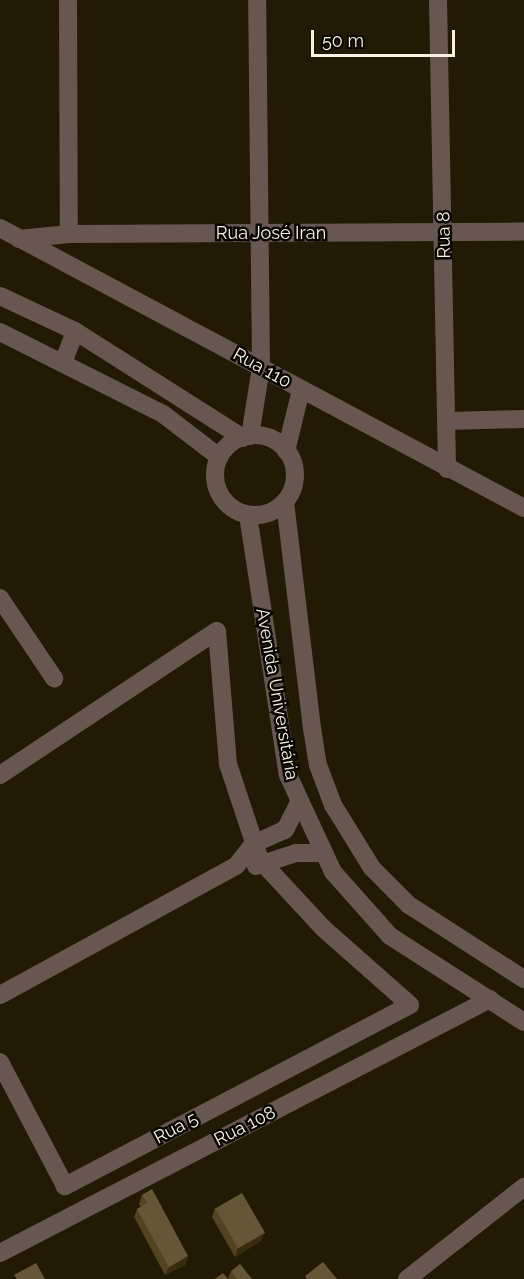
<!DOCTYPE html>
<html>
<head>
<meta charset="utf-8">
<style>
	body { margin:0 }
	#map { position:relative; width:524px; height:1279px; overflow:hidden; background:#231a06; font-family:Raleway,sans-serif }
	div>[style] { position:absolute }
	.minor>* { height:18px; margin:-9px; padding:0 9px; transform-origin:9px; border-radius:9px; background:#685651 }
	.minor>.ring { margin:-9px; padding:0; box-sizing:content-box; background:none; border:18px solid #685651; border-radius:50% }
	.wall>* { inset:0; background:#534421 }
	.shaded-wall>* { inset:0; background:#392b0d }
	.building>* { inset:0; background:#655736; transform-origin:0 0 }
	span { translate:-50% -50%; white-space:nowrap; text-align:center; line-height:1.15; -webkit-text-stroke:5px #090601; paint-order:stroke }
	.street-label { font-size:18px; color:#f8f2e5 }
	.scale { position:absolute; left:311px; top:30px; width:144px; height:27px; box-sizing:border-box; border:3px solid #f8f2e5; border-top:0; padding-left:8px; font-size:18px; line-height:21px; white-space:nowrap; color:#f8f2e5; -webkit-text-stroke:4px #090601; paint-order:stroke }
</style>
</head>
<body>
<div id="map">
	<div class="minor">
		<div style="left:68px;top:0;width:234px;rotate:89.8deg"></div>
		<div style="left:438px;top:0;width:469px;rotate:88.9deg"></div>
		<div style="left:0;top:228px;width:594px;rotate:28.12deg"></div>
		<div style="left:19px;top:239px;width:50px;rotate:-5.7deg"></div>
		<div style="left:69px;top:234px;width:455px;rotate:-0.3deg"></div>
		<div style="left:0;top:296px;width:83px;rotate:25deg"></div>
		<div style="left:75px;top:331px;width:199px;rotate:32.5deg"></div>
		<div style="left:0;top:332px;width:182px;rotate:26.7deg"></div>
		<div style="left:163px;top:414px;width:71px;rotate:37.5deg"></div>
		<div style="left:63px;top:363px;width:34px;rotate:-69deg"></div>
		<div style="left:447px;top:421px;width:77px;rotate:-1.5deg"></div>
		<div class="ring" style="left:215px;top:435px;width:62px;height:62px"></div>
		<div style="left:250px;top:436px;width:70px;rotate:-80.9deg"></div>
		<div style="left:261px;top:367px;width:367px;rotate:-90.6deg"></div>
		<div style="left:286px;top:451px;width:63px;rotate:-76.2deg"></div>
		<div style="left:285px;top:502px;width:228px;rotate:83.2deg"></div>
		<div style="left:312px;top:728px;width:37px;rotate:81deg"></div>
		<div style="left:318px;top:765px;width:43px;rotate:69.4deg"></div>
		<div style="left:333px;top:805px;width:74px;rotate:58.2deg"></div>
		<div style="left:372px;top:868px;width:52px;rotate:45deg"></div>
		<div style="left:409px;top:905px;width:137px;rotate:32.8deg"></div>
		<div style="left:248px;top:515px;width:263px;rotate:81.3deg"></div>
		<div style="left:288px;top:775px;width:107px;rotate:65.1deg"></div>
		<div style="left:333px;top:872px;width:86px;rotate:48.3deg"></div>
		<div style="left:390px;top:936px;width:159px;rotate:32.7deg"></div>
		<div style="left:0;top:598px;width:97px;rotate:56deg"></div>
		<div style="left:0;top:775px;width:260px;rotate:-33.6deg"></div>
		<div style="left:217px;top:631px;width:133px;rotate:85.3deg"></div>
		<div style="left:228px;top:764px;width:101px;rotate:71.6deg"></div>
		<div style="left:260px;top:860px;width:93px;rotate:47.2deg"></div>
		<div style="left:323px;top:928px;width:116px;rotate:41.5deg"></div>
		<div style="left:410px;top:1005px;width:390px;rotate:152.3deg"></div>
		<div style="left:65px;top:1186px;width:140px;rotate:-117.7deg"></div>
		<div style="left:256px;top:866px;width:42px;rotate:-18deg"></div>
		<div style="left:296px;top:853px;width:28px"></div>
		<div style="left:0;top:995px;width:269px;rotate:-28.7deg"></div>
		<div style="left:236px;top:866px;width:28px;rotate:-52deg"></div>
		<div style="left:253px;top:844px;width:35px;rotate:-24deg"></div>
		<div style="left:285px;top:830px;width:30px;rotate:-63deg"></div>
		<div style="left:0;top:1253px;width:552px;rotate:-27.4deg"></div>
		<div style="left:407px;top:1279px;width:149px;rotate:-38.2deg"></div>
	</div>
	<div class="wall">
		<div style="clip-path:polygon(142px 1195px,188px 1256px,185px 1265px,165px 1275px,134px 1217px,137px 1209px,141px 1207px,139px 1204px)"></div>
		<div style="clip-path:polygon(215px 1208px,261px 1241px,235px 1257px,212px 1217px)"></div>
		<div style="clip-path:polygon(231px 1271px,252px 1279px,228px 1279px)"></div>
	</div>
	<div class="shaded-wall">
		<div style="clip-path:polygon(265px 1233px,261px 1241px,235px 1257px,238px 1248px)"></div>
		<div style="clip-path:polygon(188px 1256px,185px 1265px,165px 1275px,169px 1267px)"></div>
	</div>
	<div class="building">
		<div style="clip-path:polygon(152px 1189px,188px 1256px,169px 1267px,137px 1209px,147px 1203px,142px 1195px)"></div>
		<div style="left:242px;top:1193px;width:46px;height:31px;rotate:60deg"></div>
		<div style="clip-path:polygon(323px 1262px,337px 1279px,307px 1279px,305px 1276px)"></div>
		<div style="clip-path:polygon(36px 1263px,45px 1279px,17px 1279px,14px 1275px)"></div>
		<div style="clip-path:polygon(240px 1264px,252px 1279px,237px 1279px,231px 1271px)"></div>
		<div style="clip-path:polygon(223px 1273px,228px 1279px,215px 1279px)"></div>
	</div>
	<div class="street-label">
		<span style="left:271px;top:233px">Rua José Iran</span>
		<span style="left:444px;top:235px;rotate:-91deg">Rua 8</span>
		<span style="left:262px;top:368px;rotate:29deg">Rua 110</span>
		<span style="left:277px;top:694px;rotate:80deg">Avenida Universitária</span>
		<span style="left:245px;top:1126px;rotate:-27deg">Rua 108</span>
		<span style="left:176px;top:1128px;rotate:-28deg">Rua 5</span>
	</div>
	<div class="scale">50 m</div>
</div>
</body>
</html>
